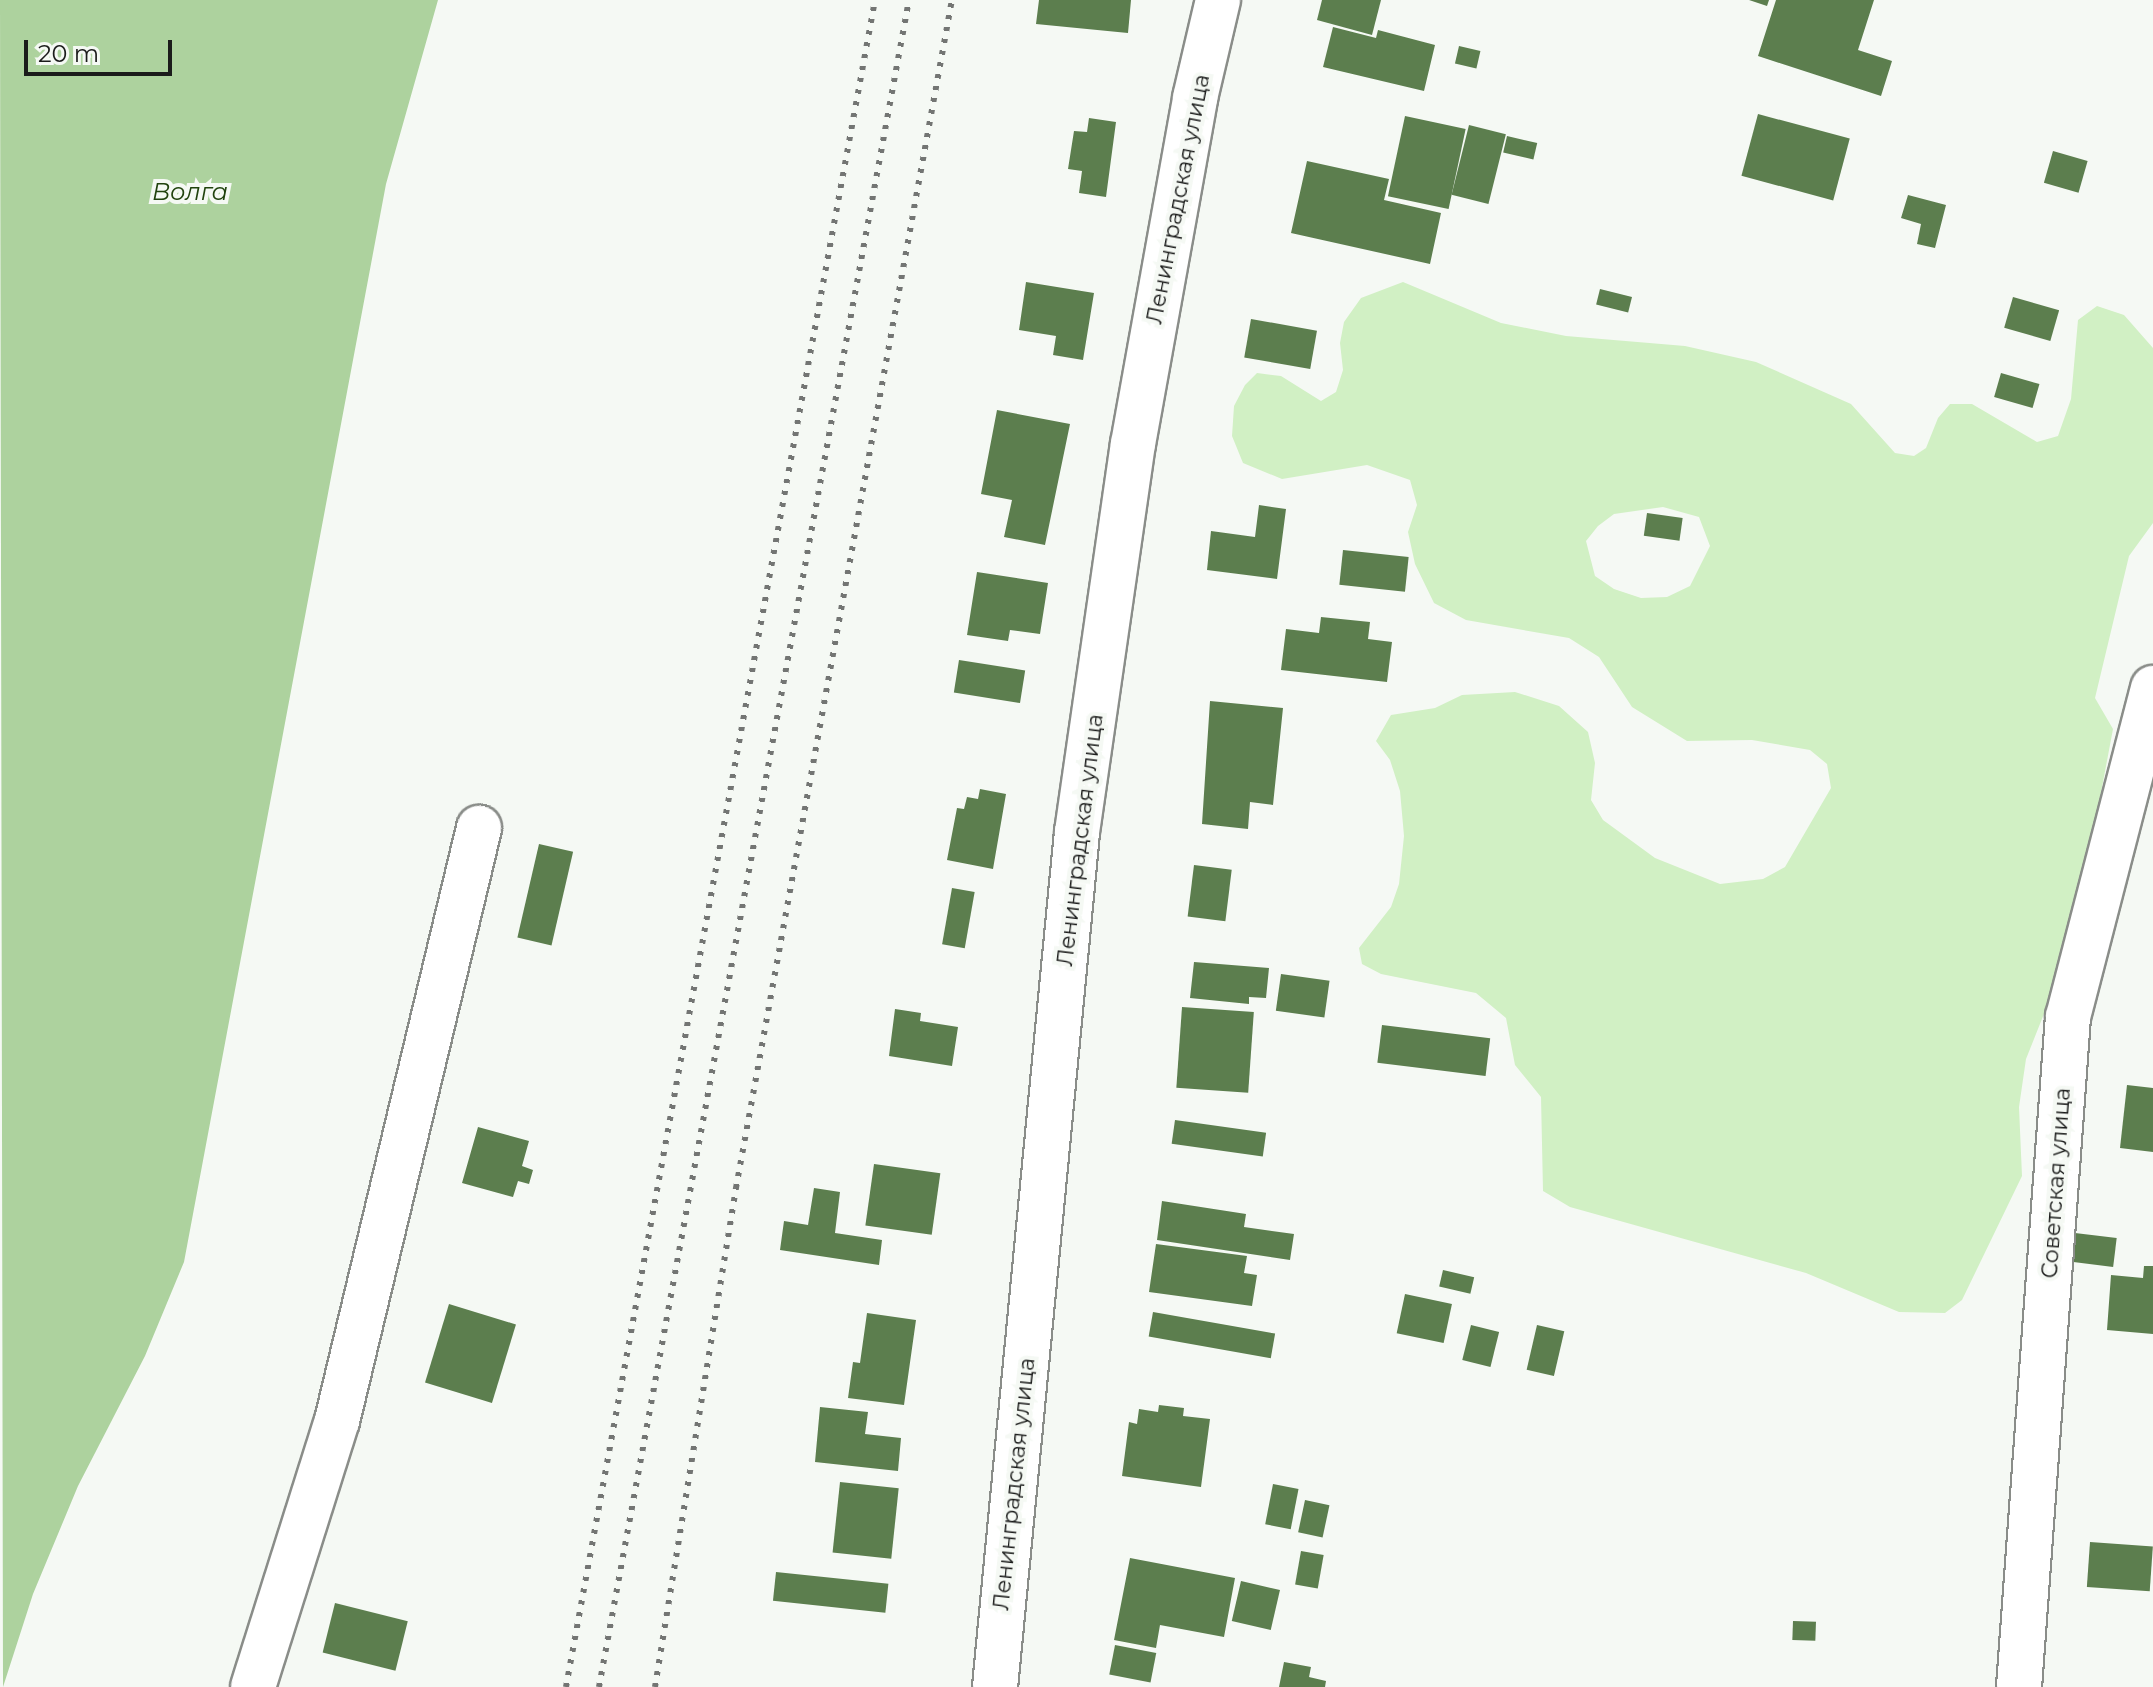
<!DOCTYPE html>
<html>
<head>
<meta charset="utf-8">
<style>
	body { margin:0 }
	#map { position:relative; width:2153px; height:1687px; overflow:hidden; background:#f5f9f4; font-family:Montserrat,sans-serif }
	div>[style] { position:absolute }
	.green>* { inset:0; background:#d1f0c4 }
	.water>* { inset:0; background:#add29e }
	.building>* { inset:0; background:#5c7e4e; transform-origin:0 0 }
	.roads { filter:drop-shadow(2px 0 #8a8d89) drop-shadow(-2px 0 #8a8d89) drop-shadow(0 2px #8a8d89) drop-shadow(0 -2px #8a8d89) }
	.minor>* { height:44px; margin:-22px; padding:0 22px; transform-origin:22px; border-radius:22px; background:#fff }
	.major>* { height:44px; margin:-22px; padding:0 22px; transform-origin:22px; border-radius:22px; background:#fff }
	.rail>* { height:6px; margin-top:-3px; transform-origin:0; background:repeating-linear-gradient(90deg,#737573 0 4px,transparent 0 12px) }
	span { translate:-50% -50%; white-space:nowrap; text-align:center; line-height:1.15; -webkit-text-stroke:8px #f5f9f4; paint-order:stroke }
	.street-label { font-size:22px; color:#1b1c1b }
	.water-label { font-size:24px; color:#21430e; font-style:italic }
	.scale { position:absolute; left:24px; top:40px; width:148px; height:36px; box-sizing:border-box; border:4px solid #1b1c1b; border-top:0; padding-left:10px; font-size:24px; line-height:28px; white-space:nowrap; color:#1b1c1b; -webkit-text-stroke:6px #f5f9f4; paint-order:stroke }
</style>
</head>
<body>
<div id="map">
	<div class="green">
		<div style="clip-path:polygon(evenodd,1403px 282px,1501px 323px,1566px 336px,1685px 346px,1756px 362px,1851px 404px,1895px 453px,1914px 456px,1926px 448px,1938px 418px,1950px 404px,1972px 404px,2037px 442px,2058px 436px,2071px 399px,2078px 320px,2097px 306px,2124px 315px,2153px 348px,2153px 523px,2129px 556px,2095px 698px,2113px 729px,2073px 941px,2026px 1059px,2019px 1107px,2022px 1176px,1962px 1300px,1945px 1313px,1899px 1312px,1806px 1273px,1570px 1207px,1543px 1191px,1541px 1097px,1515px 1065px,1506px 1018px,1476px 993px,1381px 974px,1362px 964px,1359px 948px,1391px 907px,1399px 884px,1404px 836px,1400px 791px,1390px 760px,1376px 741px,1391px 715px,1435px 708px,1462px 695px,1515px 692px,1559px 706px,1588px 732px,1595px 763px,1591px 800px,1603px 820px,1655px 858px,1720px 884px,1763px 879px,1785px 867px,1831px 788px,1827px 764px,1810px 750px,1752px 740px,1687px 741px,1632px 707px,1599px 657px,1569px 638px,1466px 620px,1434px 603px,1415px 564px,1408px 532px,1417px 505px,1410px 480px,1367px 465px,1282px 479px,1243px 463px,1232px 436px,1234px 406px,1245px 385px,1257px 373px,1281px 376px,1321px 401px,1336px 392px,1343px 370px,1340px 343px,1344px 322px,1361px 298px,1403px 282px,1663px 507px,1699px 517px,1710px 546px,1690px 586px,1667px 597px,1641px 598px,1614px 589px,1595px 576px,1586px 541px,1598px 526px,1614px 514px,1663px 507px)"></div>
	</div>
	<div class="water">
		<div style="clip-path:polygon(0 0,438px 0,386px 184px,184px 1262px,145px 1356px,78px 1486px,33px 1594px,3px 1687px)"></div>
	</div>
	<div class="building">
		<div style="clip-path:polygon(1039px 0,1131px 0,1128px 33px,1036px 24px)"></div>
		<div style="clip-path:polygon(1322px 0,1381px 0,1372px 35px,1317px 20px)"></div>
		<div style="clip-path:polygon(1749px 0,1769px 0,1767px 6px)"></div>
		<div style="clip-path:polygon(1776px 0,1874px 0,1858px 50px,1892px 61px,1881px 96px,1758px 56px)"></div>
		<div style="clip-path:polygon(1333px 27px,1376px 38px,1378px 30px,1435px 45px,1424px 91px,1323px 67px)"></div>
		<div style="left:1459px;top:46px;width:22px;height:18px;rotate:13deg"></div>
		<div style="left:1758px;top:114px;width:95px;height:64px;rotate:15deg"></div>
		<div style="left:1405px;top:116px;width:62px;height:82px;rotate:12deg"></div>
		<div style="clip-path:polygon(1089px 118px,1116px 122px,1106px 197px,1079px 193px,1082px 171px,1068px 169px,1074px 131px,1087px 132px)"></div>
		<div style="left:1469px;top:125px;width:38px;height:72px;rotate:14deg"></div>
		<div style="left:1507px;top:136px;width:31px;height:17px;rotate:13deg"></div>
		<div style="left:2053px;top:151px;width:36px;height:33px;rotate:16deg"></div>
		<div style="clip-path:polygon(1307px 161px,1389px 179px,1384px 200px,1441px 213px,1430px 264px,1291px 233px)"></div>
		<div style="clip-path:polygon(1908px 195px,1946px 205px,1935px 248px,1917px 244px,1921px 224px,1901px 218px)"></div>
		<div style="clip-path:polygon(1026px 282px,1094px 293px,1083px 360px,1053px 355px,1056px 336px,1019px 330px)"></div>
		<div style="left:1600px;top:289px;width:33px;height:16px;rotate:14deg"></div>
		<div style="left:2013px;top:297px;width:48px;height:32px;rotate:16deg"></div>
		<div style="left:1251px;top:319px;width:67px;height:39px;rotate:10deg"></div>
		<div style="left:2001px;top:373px;width:40px;height:25px;rotate:16deg"></div>
		<div style="clip-path:polygon(997px 410px,1070px 424px,1045px 545px,1004px 537px,1012px 500px,981px 494px)"></div>
		<div style="clip-path:polygon(1259px 505px,1286px 509px,1277px 579px,1207px 570px,1211px 531px,1255px 537px)"></div>
		<div style="left:1647px;top:513px;width:36px;height:23px;rotate:8deg"></div>
		<div style="left:1343px;top:550px;width:66px;height:35px;rotate:6deg"></div>
		<div style="clip-path:polygon(977px 572px,1048px 583px,1040px 634px,1010px 630px,1008px 641px,967px 635px)"></div>
		<div style="clip-path:polygon(1321px 617px,1370px 622px,1368px 639px,1392px 642px,1387px 682px,1281px 670px,1286px 629px,1319px 633px)"></div>
		<div style="left:959px;top:660px;width:67px;height:33px;rotate:9deg"></div>
		<div style="clip-path:polygon(1210px 701px,1283px 708px,1273px 805px,1250px 802px,1248px 829px,1202px 824px)"></div>
		<div style="clip-path:polygon(980px 789px,1006px 794px,993px 869px,947px 860px,957px 808px,964px 809px,967px 797px,978px 799px)"></div>
		<div style="left:539px;top:844px;width:35px;height:96px;rotate:13deg"></div>
		<div style="left:1194px;top:865px;width:38px;height:52px;rotate:7deg"></div>
		<div style="left:952px;top:888px;width:23px;height:57px;rotate:10deg"></div>
		<div style="clip-path:polygon(1194px 962px,1269px 968px,1266px 998px,1249px 997px,1249px 1004px,1190px 998px)"></div>
		<div style="left:1281px;top:974px;width:49px;height:37px;rotate:8deg"></div>
		<div style="left:1182px;top:1007px;width:72px;height:81px;rotate:4deg"></div>
		<div style="clip-path:polygon(895px 1009px,921px 1013px,920px 1021px,958px 1027px,952px 1066px,889px 1056px)"></div>
		<div style="left:1382px;top:1025px;width:109px;height:38px;rotate:7deg"></div>
		<div style="clip-path:polygon(2127px 1085px,2153px 1088px,2153px 1152px,2120px 1148px)"></div>
		<div style="left:1175px;top:1120px;width:92px;height:24px;rotate:8deg"></div>
		<div style="clip-path:polygon(478px 1127px,529px 1141px,522px 1166px,533px 1170px,529px 1184px,518px 1181px,513px 1197px,462px 1183px)"></div>
		<div style="left:874px;top:1164px;width:67px;height:62px;rotate:8deg"></div>
		<div style="clip-path:polygon(814px 1188px,840px 1192px,835px 1233px,882px 1240px,879px 1265px,780px 1250px,784px 1221px,808px 1225px)"></div>
		<div style="clip-path:polygon(1162px 1201px,1246px 1214px,1244px 1227px,1294px 1234px,1290px 1260px,1157px 1240px)"></div>
		<div style="left:2075px;top:1233px;width:42px;height:29px;rotate:7deg"></div>
		<div style="clip-path:polygon(1156px 1244px,1247px 1256px,1244px 1273px,1257px 1275px,1252px 1306px,1149px 1292px)"></div>
		<div style="clip-path:polygon(2144px 1266px,2153px 1266px,2153px 1334px,2107px 1330px,2111px 1275px,2143px 1278px)"></div>
		<div style="left:1443px;top:1270px;width:32px;height:17px;rotate:13deg"></div>
		<div style="left:1405px;top:1294px;width:48px;height:40px;rotate:12deg"></div>
		<div style="left:449px;top:1304px;width:70px;height:82px;rotate:17deg"></div>
		<div style="left:1153px;top:1312px;width:124px;height:25px;rotate:10deg"></div>
		<div style="clip-path:polygon(867px 1313px,916px 1320px,904px 1405px,848px 1398px,853px 1362px,860px 1363px)"></div>
		<div style="left:1471px;top:1325px;width:29px;height:36px;rotate:14deg"></div>
		<div style="left:1537px;top:1325px;width:28px;height:46px;rotate:13deg"></div>
		<div style="clip-path:polygon(1159px 1405px,1184px 1408px,1183px 1416px,1210px 1419px,1201px 1487px,1122px 1476px,1129px 1422px,1137px 1424px,1139px 1409px,1158px 1412px)"></div>
		<div style="clip-path:polygon(820px 1407px,868px 1412px,865px 1434px,901px 1438px,898px 1471px,815px 1462px)"></div>
		<div style="left:840px;top:1482px;width:59px;height:71px;rotate:6deg"></div>
		<div style="left:1273px;top:1484px;width:26px;height:41px;rotate:11deg"></div>
		<div style="left:1305px;top:1500px;width:25px;height:33px;rotate:12deg"></div>
		<div style="left:2090px;top:1542px;width:63px;height:45px;rotate:4deg"></div>
		<div style="left:1301px;top:1551px;width:23px;height:34px;rotate:10deg"></div>
		<div style="clip-path:polygon(1130px 1558px,1235px 1578px,1224px 1637px,1160px 1625px,1156px 1648px,1114px 1640px)"></div>
		<div style="left:776px;top:1572px;width:113px;height:29px;rotate:6deg"></div>
		<div style="left:1241px;top:1581px;width:40px;height:41px;rotate:13deg"></div>
		<div style="left:335px;top:1603px;width:75px;height:51px;rotate:14deg"></div>
		<div style="left:1793px;top:1621px;width:23px;height:19px;rotate:2deg"></div>
		<div style="left:1115px;top:1645px;width:42px;height:30px;rotate:11deg"></div>
		<div style="clip-path:polygon(1284px 1662px,1311px 1667px,1309px 1677px,1326px 1681px,1325px 1687px,1279px 1687px)"></div>
	</div>
	<div class="roads">
		<div class="minor">
			<div style="left:253px;top:1687px;width:279px;rotate:-72.5deg"></div>
			<div style="left:337px;top:1421px;width:610px;rotate:-76.53deg"></div>
			<div style="left:2019px;top:1687px;width:672px;rotate:-85.82deg"></div>
			<div style="left:2068px;top:1017px;width:340px;rotate:-75.5deg"></div>
		</div>
		<div class="major">
			<div style="left:995px;top:1687px;width:859px;rotate:-84.52deg"></div>
			<div style="left:1077px;top:832px;width:392px;rotate:-81.8deg"></div>
			<div style="left:1133px;top:444px;width:352px;rotate:-79.8deg"></div>
			<div style="left:1195px;top:98px;width:101px;rotate:-76.8deg"></div>
		</div>
	</div>
	<div class="rail">
		<div style="left:566px;top:1687px;width:1715px;rotate:-79.62deg"></div>
		<div style="left:599px;top:1687px;width:1715px;rotate:-79.59deg"></div>
		<div style="left:655px;top:1687px;width:506px;rotate:-80.78deg"></div>
		<div style="left:736px;top:1188px;width:1207px;rotate:-79.7deg"></div>
	</div>
	<div class="street-label">
		<span style="left:1178px;top:199px;rotate:-79deg">Ленинградская улица</span>
		<span style="left:1080px;top:840px;rotate:-83deg">Ленинградская улица</span>
		<span style="left:2056px;top:1183px;rotate:-86deg">Советская улица</span>
		<span style="left:1014px;top:1484px;rotate:-84deg">Ленинградская улица</span>
	</div>
	<div class="water-label">
		<span style="left:190px;top:192px">Волга</span>
	</div>
	<div class="scale">20 m</div>
</div>
</body>
</html>
